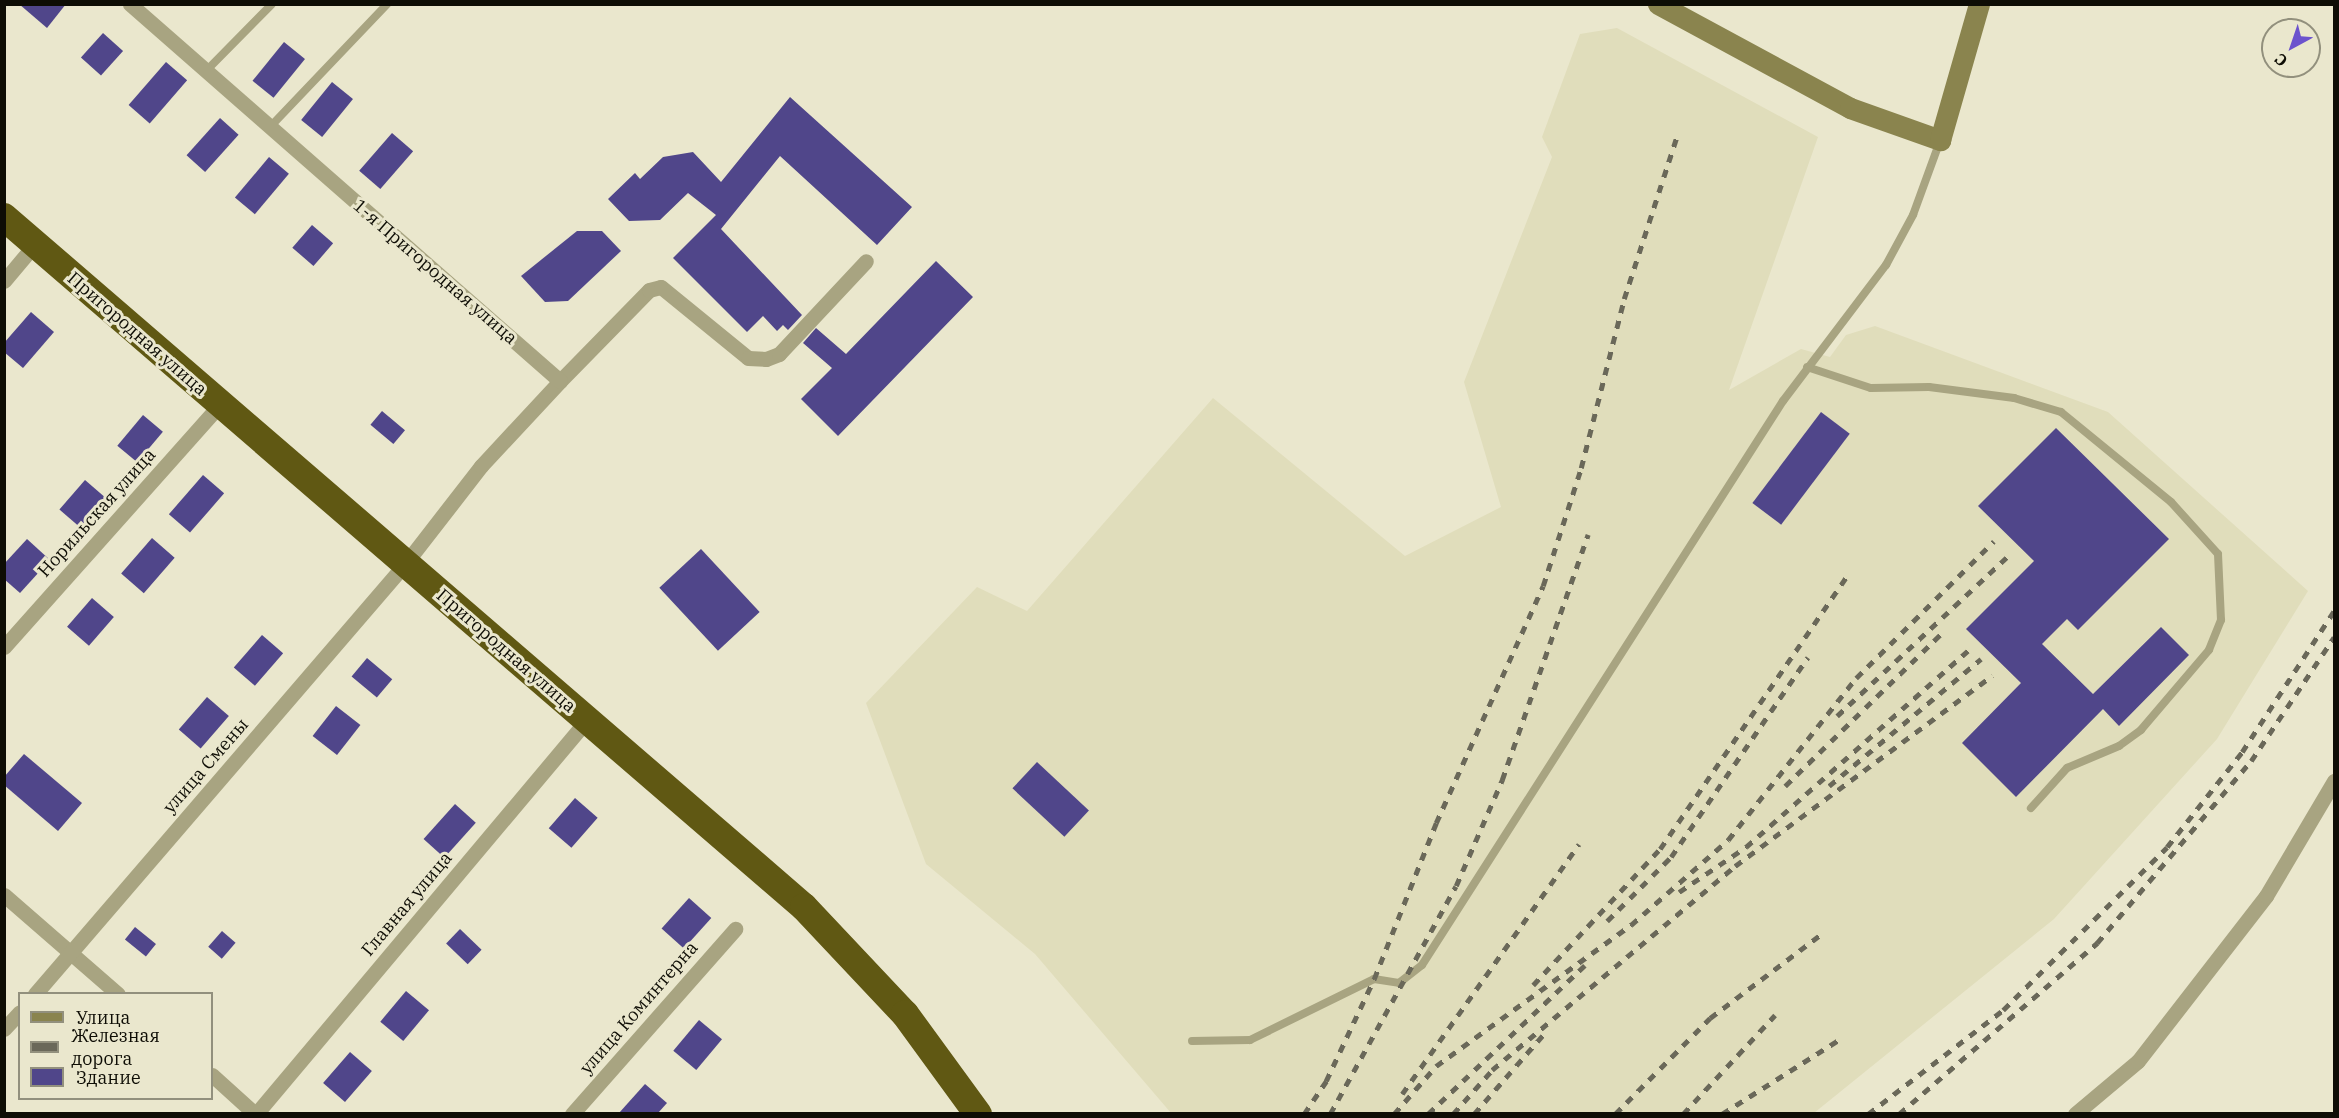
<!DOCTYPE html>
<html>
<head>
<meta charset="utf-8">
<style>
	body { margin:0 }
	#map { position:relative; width:2339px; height:1118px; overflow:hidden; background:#eae7cd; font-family:"IBM Plex Serif",serif }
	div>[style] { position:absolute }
	.built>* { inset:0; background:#e0ddbb }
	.building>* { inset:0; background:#50468a; transform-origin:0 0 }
	.lane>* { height:8px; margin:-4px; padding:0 4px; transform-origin:4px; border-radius:4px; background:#a8a481 }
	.street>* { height:15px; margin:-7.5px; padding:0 7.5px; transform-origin:7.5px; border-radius:7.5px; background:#a8a481 }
	.secondary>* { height:21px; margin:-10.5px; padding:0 10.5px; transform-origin:10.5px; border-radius:10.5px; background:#8a844e }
	.highway>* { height:28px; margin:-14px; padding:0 14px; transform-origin:14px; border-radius:14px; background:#605813 }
	.rail>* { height:4.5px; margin-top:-2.25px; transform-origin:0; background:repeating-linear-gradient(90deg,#6a6859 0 8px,transparent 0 16px) }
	span { translate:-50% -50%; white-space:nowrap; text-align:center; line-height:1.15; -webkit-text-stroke:6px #eae7cd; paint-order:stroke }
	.street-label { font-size:18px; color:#0e0d05 }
	.frame { position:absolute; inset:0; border:6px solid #0e0d05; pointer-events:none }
	.legend { position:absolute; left:18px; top:992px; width:195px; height:108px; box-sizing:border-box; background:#eae7cd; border:2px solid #92907d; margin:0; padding:8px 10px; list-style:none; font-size:18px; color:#0e0d05 }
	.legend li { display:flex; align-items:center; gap:12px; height:30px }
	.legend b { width:30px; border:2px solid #92907d }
	.north { position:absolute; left:2261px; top:18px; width:60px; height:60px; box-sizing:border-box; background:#eae7cd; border:2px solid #92907d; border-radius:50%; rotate:220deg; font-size:16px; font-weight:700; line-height:24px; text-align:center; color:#0e0d05 }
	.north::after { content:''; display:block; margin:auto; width:21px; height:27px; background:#6c53cd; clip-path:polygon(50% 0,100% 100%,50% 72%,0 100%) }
</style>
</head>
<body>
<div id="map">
	<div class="built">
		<div style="clip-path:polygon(1617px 28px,1818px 137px,1729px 390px,1801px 349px,1830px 357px,1846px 335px,1875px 326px,2108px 412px,2308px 591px,2217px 739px,2054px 919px,1814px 1113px,1171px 1113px,1035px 954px,926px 864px,866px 703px,977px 587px,1027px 611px,1213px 398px,1405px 556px,1501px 507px,1464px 382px,1552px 157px,1542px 137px,1580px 34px)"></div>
	</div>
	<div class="building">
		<div style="clip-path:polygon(19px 4px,66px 4px,47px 28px)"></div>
		<div style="left:103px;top:33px;width:27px;height:33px;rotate:42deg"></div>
		<div style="left:284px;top:42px;width:27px;height:50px;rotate:39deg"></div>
		<div style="left:166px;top:62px;width:28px;height:57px;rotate:41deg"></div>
		<div style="left:332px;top:82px;width:27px;height:49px;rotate:39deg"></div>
		<div style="clip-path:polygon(790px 97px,912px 207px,877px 245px,780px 156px,721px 229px,802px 315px,788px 330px,783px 325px,777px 331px,763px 316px,747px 332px,673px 258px,716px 215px,688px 193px,660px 220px,629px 221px,608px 199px,635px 173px,640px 179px,663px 157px,693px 152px,721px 182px)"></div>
		<div style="left:220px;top:118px;width:25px;height:50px;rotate:42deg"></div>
		<div style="left:392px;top:133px;width:28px;height:50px;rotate:41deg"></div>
		<div style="left:269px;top:157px;width:26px;height:53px;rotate:40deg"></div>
		<div style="left:312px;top:225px;width:28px;height:30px;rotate:41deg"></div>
		<div style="clip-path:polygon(577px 231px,602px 231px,621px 251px,568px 301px,545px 302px,521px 276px)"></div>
		<div style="clip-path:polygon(936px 261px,973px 297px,838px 436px,801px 399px,832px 368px,803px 343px,816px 328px,846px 354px)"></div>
		<div style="clip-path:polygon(31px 312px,54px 332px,23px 368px,4px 352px,4px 343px)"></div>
		<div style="left:382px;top:411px;width:30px;height:18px;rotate:40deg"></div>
		<div style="left:1821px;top:412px;width:36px;height:114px;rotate:37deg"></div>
		<div style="left:143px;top:415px;width:26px;height:40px;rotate:40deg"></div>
		<div style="clip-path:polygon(2056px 428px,2169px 539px,2078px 630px,2067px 619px,2042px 644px,2093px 694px,2161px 627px,2189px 655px,2119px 726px,2103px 709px,2016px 797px,1962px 743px,2021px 683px,1966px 629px,2034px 561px,1978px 506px)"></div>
		<div style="left:203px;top:475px;width:28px;height:52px;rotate:41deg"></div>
		<div style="left:85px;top:480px;width:28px;height:39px;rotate:41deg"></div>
		<div style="left:152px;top:538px;width:30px;height:47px;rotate:41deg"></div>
		<div style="clip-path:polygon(27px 539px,50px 560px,20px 593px,4px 579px,4px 564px)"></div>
		<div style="left:701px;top:549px;width:86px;height:57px;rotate:47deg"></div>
		<div style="left:92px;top:598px;width:29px;height:38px;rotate:41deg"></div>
		<div style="left:262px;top:635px;width:28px;height:43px;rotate:41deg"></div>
		<div style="left:367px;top:658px;width:33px;height:24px;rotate:40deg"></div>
		<div style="left:207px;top:697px;width:29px;height:43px;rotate:41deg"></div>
		<div style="left:336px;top:706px;width:31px;height:38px;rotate:38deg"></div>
		<div style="clip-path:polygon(24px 754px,82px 803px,58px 831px,4px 785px,4px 777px)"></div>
		<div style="left:1037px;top:762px;width:71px;height:36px;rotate:43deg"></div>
		<div style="left:575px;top:798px;width:30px;height:40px;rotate:41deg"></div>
		<div style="left:455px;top:804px;width:28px;height:47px;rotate:42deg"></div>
		<div style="left:689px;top:898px;width:30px;height:41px;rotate:42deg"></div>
		<div style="left:135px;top:927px;width:27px;height:16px;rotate:39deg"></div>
		<div style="left:460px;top:929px;width:30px;height:20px;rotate:44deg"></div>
		<div style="left:222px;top:931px;width:18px;height:21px;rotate:41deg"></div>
		<div style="left:406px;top:991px;width:30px;height:40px;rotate:40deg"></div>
		<div style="left:699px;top:1020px;width:30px;height:40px;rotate:40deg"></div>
		<div style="left:350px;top:1052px;width:29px;height:41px;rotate:41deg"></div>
		<div style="clip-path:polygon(645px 1084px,667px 1103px,658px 1113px,619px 1113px)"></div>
	</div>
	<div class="lane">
		<div style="left:205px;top:72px;width:95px;rotate:-45.4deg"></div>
		<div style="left:270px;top:127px;width:170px;rotate:-46.4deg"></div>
		<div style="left:1807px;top:367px;width:67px;rotate:18.2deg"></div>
		<div style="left:1871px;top:388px;width:58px;rotate:-1deg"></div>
		<div style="left:1929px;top:387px;width:86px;rotate:7.4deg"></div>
		<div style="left:2014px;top:398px;width:49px;rotate:16.6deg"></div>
		<div style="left:2061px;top:412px;width:142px;rotate:39.3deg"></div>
		<div style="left:2171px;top:502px;width:70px;rotate:47.9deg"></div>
		<div style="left:2218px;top:554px;width:66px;rotate:87.4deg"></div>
		<div style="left:2221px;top:620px;width:32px;rotate:112deg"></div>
		<div style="left:2209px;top:650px;width:105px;rotate:130.4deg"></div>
		<div style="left:2141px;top:730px;width:27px;rotate:144deg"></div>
		<div style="left:2119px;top:746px;width:56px;rotate:157.1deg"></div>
		<div style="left:2067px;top:768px;width:54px;rotate:132deg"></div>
		<div style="left:1192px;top:1041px;width:58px;rotate:-1deg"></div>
		<div style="left:1250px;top:1040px;width:138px;rotate:-26.2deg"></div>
		<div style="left:1374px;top:979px;width:25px;rotate:9deg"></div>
		<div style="left:1399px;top:983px;width:29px;rotate:-38deg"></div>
		<div style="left:1422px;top:965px;width:670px;rotate:-57.38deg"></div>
		<div style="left:1783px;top:401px;width:171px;rotate:-52.9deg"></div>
		<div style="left:1886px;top:265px;width:57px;rotate:-61.6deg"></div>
		<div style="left:1913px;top:215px;width:79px;rotate:-70deg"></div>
	</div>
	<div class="street">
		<div style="left:4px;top:281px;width:48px;rotate:-50deg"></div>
		<div style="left:560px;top:381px;width:127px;rotate:-45.6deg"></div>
		<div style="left:649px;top:290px;width:12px;rotate:-14deg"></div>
		<div style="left:661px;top:287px;width:112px;rotate:39.2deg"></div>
		<div style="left:748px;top:358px;width:18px;rotate:3deg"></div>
		<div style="left:766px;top:359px;width:14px;rotate:-21deg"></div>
		<div style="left:779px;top:354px;width:127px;rotate:-46.9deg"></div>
		<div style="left:4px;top:647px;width:323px;rotate:-48.3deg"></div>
		<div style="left:4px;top:895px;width:151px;rotate:41deg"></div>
		<div style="left:35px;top:994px;width:567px;rotate:-49.29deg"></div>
		<div style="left:405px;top:564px;width:124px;rotate:-52.2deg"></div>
		<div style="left:481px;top:466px;width:116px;rotate:-47.1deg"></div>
		<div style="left:560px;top:381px;width:572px;rotate:-138.76deg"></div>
		<div style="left:4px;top:1029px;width:23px;rotate:-47deg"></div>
		<div style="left:212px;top:1075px;width:58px;rotate:42.2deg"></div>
		<div style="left:256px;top:1114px;width:515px;rotate:-49.97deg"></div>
		<div style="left:572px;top:1114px;width:247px;rotate:-48.6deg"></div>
		<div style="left:2075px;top:1114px;width:82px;rotate:-40.1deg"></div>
		<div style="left:2138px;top:1061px;width:209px;rotate:-52.2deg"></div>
		<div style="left:2266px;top:896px;width:134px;rotate:-59.4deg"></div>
	</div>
	<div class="secondary">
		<div style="left:1658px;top:4px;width:218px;rotate:28.4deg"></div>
		<div style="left:1850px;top:108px;width:96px;rotate:19.6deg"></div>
		<div style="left:1940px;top:140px;width:141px;rotate:-74deg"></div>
	</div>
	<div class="highway">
		<div style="left:4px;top:217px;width:1056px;rotate:40.78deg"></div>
		<div style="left:804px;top:907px;width:147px;rotate:46.7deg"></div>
		<div style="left:905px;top:1014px;width:124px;rotate:53.9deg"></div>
	</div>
	<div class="rail">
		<div style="left:1837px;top:716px;width:237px;rotate:-43.1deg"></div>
		<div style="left:1785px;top:786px;width:218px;rotate:-44.3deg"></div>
		<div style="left:1829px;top:786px;width:198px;rotate:-39.9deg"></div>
		<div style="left:1679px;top:892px;width:81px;rotate:-33.9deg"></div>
		<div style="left:1746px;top:847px;width:300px;rotate:-41.5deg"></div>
		<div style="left:1607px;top:921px;width:91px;rotate:-45deg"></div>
		<div style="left:1671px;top:857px;width:242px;rotate:-55.6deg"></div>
		<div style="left:1533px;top:985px;width:186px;rotate:-47deg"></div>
		<div style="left:1660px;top:849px;width:333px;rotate:-55.6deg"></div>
		<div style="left:1402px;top:1094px;width:306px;rotate:-54.7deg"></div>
		<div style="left:1304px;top:1114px;width:40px;rotate:-56deg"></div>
		<div style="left:1326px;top:1081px;width:113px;rotate:-64.8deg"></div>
		<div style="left:1374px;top:979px;width:168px;rotate:-68.3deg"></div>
		<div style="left:1436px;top:823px;width:260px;rotate:-65.7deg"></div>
		<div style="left:1543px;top:586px;width:124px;rotate:-72.1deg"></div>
		<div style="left:1581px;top:468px;width:174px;rotate:-75.7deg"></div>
		<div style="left:1624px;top:299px;width:175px;rotate:-72deg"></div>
		<div style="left:1330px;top:1114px;width:260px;rotate:-61.1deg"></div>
		<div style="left:1456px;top:886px;width:116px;rotate:-66.5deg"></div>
		<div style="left:1502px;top:780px;width:260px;rotate:-70.7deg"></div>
		<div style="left:1394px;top:1114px;width:64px;rotate:-48.8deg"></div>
		<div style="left:1436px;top:1066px;width:241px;rotate:-35.9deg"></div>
		<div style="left:1631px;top:925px;width:129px;rotate:-41.2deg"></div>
		<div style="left:1728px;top:840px;width:206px;rotate:-51.7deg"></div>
		<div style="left:1856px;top:678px;width:194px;rotate:-44.8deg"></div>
		<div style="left:1428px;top:1114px;width:216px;rotate:-43.5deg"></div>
		<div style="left:1453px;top:1114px;width:59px;rotate:-48.4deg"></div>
		<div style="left:1492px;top:1070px;width:317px;rotate:-40deg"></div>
		<div style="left:1735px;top:866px;width:320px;rotate:-36.5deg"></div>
		<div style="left:1474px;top:1114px;width:105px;rotate:-48.9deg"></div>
		<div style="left:1615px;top:1114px;width:135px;rotate:-45.3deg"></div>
		<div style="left:1710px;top:1018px;width:141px;rotate:-37deg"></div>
		<div style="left:1683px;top:1114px;width:135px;rotate:-47.1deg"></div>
		<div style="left:1722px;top:1114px;width:140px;rotate:-32.4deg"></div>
		<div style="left:1868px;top:1114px;width:170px;rotate:-37.6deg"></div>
		<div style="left:2003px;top:1010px;width:231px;rotate:-44.8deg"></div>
		<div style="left:2167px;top:847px;width:121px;rotate:-51.7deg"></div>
		<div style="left:2242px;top:752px;width:168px;rotate:-56.9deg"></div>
		<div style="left:1899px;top:1114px;width:262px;rotate:-40.8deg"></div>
		<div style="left:2097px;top:943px;width:238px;rotate:-49.8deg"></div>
		<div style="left:2251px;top:761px;width:149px;rotate:-56.2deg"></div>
	</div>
	<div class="street-label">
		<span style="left:435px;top:272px;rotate:41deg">1-я Пригородная улица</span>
		<span style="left:137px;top:334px;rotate:41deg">Пригородная улица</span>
		<span style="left:97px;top:513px;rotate:-48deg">Норильская улица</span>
		<span style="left:506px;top:651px;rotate:41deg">Пригородная улица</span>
		<span style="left:206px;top:766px;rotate:-49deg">улица Смены</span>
		<span style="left:407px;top:904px;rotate:-50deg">Главная улица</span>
		<span style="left:639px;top:1008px;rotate:-49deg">улица Коминтерна</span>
	</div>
	<div class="frame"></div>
	<ul class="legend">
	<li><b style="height:8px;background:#8a844e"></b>Улица</li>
	<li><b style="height:8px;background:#6a6859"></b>Железная дорога</li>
	<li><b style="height:16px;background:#50468a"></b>Здание</li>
	</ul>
	<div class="north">С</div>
</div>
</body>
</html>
